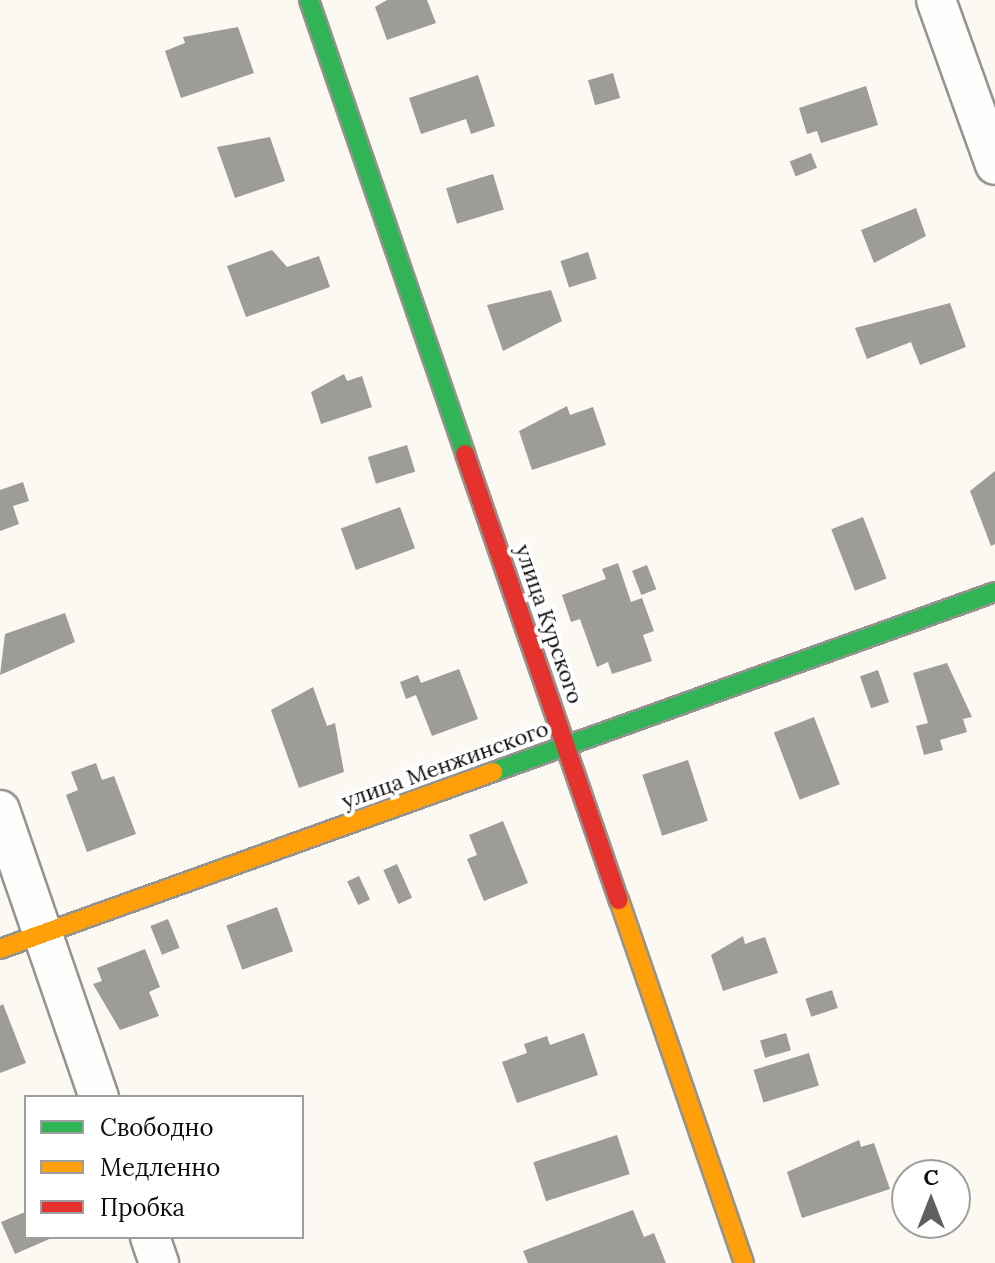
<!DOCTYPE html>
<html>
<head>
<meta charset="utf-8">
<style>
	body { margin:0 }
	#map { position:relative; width:995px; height:1263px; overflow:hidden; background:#fbf9f2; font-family:Lora,serif }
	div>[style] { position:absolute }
	.building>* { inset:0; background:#9e9c97; transform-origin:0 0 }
	.roads { filter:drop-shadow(2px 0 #949390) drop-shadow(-2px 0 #949390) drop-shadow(0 2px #949390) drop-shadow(0 -2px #949390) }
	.street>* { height:38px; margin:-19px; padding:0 19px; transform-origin:19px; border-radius:19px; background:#fefefd }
	.fast>* { height:18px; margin:-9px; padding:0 9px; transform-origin:9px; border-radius:9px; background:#30b455 }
	.slow>* { height:18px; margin:-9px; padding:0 9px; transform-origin:9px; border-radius:9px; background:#ff9f0a }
	.jam>* { height:18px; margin:-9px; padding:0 9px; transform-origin:9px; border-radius:9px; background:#e5322d }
	span { translate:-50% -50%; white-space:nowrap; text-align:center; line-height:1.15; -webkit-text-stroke:8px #fff; paint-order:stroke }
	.street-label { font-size:22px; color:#0d0d0d }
	.legend { position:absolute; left:24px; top:1095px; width:280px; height:144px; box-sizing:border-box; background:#fff; border:2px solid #9e9e9e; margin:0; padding:10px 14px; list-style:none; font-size:24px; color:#0d0d0d }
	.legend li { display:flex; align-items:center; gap:16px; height:40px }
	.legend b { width:40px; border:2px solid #9e9e9e }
	.north { position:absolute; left:891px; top:1159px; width:80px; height:80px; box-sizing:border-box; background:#fff; border:2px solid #9e9e9e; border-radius:50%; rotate:0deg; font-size:22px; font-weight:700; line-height:32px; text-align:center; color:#0d0d0d }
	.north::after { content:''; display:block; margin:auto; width:28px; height:36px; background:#60605d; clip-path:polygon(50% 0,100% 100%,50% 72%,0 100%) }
</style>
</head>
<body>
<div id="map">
	<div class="building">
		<div style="clip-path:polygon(387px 0,427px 0,436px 23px,387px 40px,375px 7px)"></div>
		<div style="clip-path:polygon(238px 27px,254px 73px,181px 98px,165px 51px,185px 43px,183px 37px)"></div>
		<div style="left:613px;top:73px;width:26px;height:26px;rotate:74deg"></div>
		<div style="clip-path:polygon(478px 75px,495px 126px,471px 134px,466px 119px,421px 134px,409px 98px)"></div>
		<div style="clip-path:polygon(866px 86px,878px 125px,821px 143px,817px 131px,807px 134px,799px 108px)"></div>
		<div style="clip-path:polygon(270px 137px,285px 181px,235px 198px,217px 147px)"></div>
		<div style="left:811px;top:153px;width:16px;height:23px;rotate:68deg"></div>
		<div style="left:493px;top:174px;width:37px;height:49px;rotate:73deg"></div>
		<div style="clip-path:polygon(916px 208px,926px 236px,874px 263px,861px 230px)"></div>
		<div style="clip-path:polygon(272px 250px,287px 267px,319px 256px,330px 287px,246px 317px,227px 266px)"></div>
		<div style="left:588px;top:252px;width:28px;height:29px;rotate:72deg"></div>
		<div style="clip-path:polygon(551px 290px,562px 321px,503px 351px,487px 305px)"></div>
		<div style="clip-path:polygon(950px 303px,966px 347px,920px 365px,911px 342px,867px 359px,855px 328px)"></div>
		<div style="clip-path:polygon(344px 374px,347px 381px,362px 376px,372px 407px,321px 424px,311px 392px)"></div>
		<div style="clip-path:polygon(567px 406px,570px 415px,593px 407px,606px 445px,532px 470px,519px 431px)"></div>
		<div style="left:407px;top:445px;width:28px;height:41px;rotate:73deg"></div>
		<div style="clip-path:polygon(995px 471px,995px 544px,991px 546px,970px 491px)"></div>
		<div style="clip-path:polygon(23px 482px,29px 501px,13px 506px,19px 524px,0 531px,0 490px)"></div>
		<div style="left:400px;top:507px;width:44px;height:63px;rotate:70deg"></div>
		<div style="left:863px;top:517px;width:66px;height:34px;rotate:69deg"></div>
		<div style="clip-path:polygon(618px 563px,631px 602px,642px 598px,654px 631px,643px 635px,652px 661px,612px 674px,608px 662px,597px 667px,580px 619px,571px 622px,562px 595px,606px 579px,602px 569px)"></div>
		<div style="left:647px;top:565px;width:26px;height:16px;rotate:69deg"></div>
		<div style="clip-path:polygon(65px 613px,75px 642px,0 675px,5px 634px)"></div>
		<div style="clip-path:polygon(947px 663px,972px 717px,963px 719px,967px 732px,940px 740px,943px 750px,924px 755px,916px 726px,928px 723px,913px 673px)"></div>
		<div style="clip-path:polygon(459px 669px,478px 719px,432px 736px,416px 695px,406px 699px,400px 682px,418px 675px,421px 683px)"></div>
		<div style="left:878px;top:670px;width:34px;height:19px;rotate:71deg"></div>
		<div style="clip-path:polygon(313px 687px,327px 726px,335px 723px,344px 772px,299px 788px,271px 710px)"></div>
		<div style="left:814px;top:717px;width:72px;height:43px;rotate:69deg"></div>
		<div style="left:688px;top:760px;width:64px;height:48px;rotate:72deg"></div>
		<div style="clip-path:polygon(96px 763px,102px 780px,114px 776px,136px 834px,87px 852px,66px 795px,78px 790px,71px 772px)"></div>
		<div style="clip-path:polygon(503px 821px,528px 883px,484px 901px,467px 859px,477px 855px,469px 835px)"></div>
		<div style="left:397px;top:864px;width:37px;height:15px;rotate:66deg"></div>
		<div style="left:359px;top:876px;width:26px;height:13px;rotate:65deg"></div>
		<div style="left:277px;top:907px;width:47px;height:54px;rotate:70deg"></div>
		<div style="left:168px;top:919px;width:31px;height:19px;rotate:68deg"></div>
		<div style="clip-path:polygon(743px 936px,745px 944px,765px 937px,778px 973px,723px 991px,711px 955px)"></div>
		<div style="clip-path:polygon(145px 949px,160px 987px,149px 992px,159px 1016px,120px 1030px,93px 984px,102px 981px,97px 968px)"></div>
		<div style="left:832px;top:990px;width:19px;height:28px;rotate:72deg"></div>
		<div style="clip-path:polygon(3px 1004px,26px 1063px,0 1073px,0 1006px)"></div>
		<div style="clip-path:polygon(584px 1033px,598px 1075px,517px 1103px,502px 1062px,527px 1053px,524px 1044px,547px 1036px,550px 1045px)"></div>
		<div style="left:786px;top:1033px;width:18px;height:27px;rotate:74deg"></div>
		<div style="left:809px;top:1053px;width:34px;height:58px;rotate:73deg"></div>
		<div style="left:617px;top:1135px;width:41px;height:88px;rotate:72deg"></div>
		<div style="clip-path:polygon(859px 1140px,861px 1147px,874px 1143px,890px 1189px,802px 1218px,787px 1172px)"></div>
		<div style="clip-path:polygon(26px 1203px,26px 1237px,54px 1237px,15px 1254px,1px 1222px,25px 1212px)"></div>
		<div style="clip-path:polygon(633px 1210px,644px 1237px,654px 1233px,666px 1263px,528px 1263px,523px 1251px)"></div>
	</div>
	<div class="roads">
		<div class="street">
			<div style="left:936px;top:0;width:175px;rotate:70.3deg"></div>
			<div style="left:0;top:810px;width:304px;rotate:71deg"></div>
			<div style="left:150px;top:1237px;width:28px;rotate:71deg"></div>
		</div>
		<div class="fast">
			<div style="left:309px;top:0;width:480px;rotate:71deg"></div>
			<div style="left:493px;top:772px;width:533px;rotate:-19.73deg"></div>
		</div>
		<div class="slow">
			<div style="left:619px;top:900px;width:384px;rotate:71deg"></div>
			<div style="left:0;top:949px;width:524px;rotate:-19.75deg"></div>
		</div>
		<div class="jam">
			<div style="left:465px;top:454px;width:472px;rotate:71deg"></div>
		</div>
	</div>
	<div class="street-label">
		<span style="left:549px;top:624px;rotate:71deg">улица Курского</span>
		<span style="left:445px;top:765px;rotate:-20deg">улица Менжинского</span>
	</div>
	<ul class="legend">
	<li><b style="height:10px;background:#30b455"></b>Свободно</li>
	<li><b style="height:10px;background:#ff9f0a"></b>Медленно</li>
	<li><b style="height:10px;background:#e5322d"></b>Пробка</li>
	</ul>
	<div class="north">С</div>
</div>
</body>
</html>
